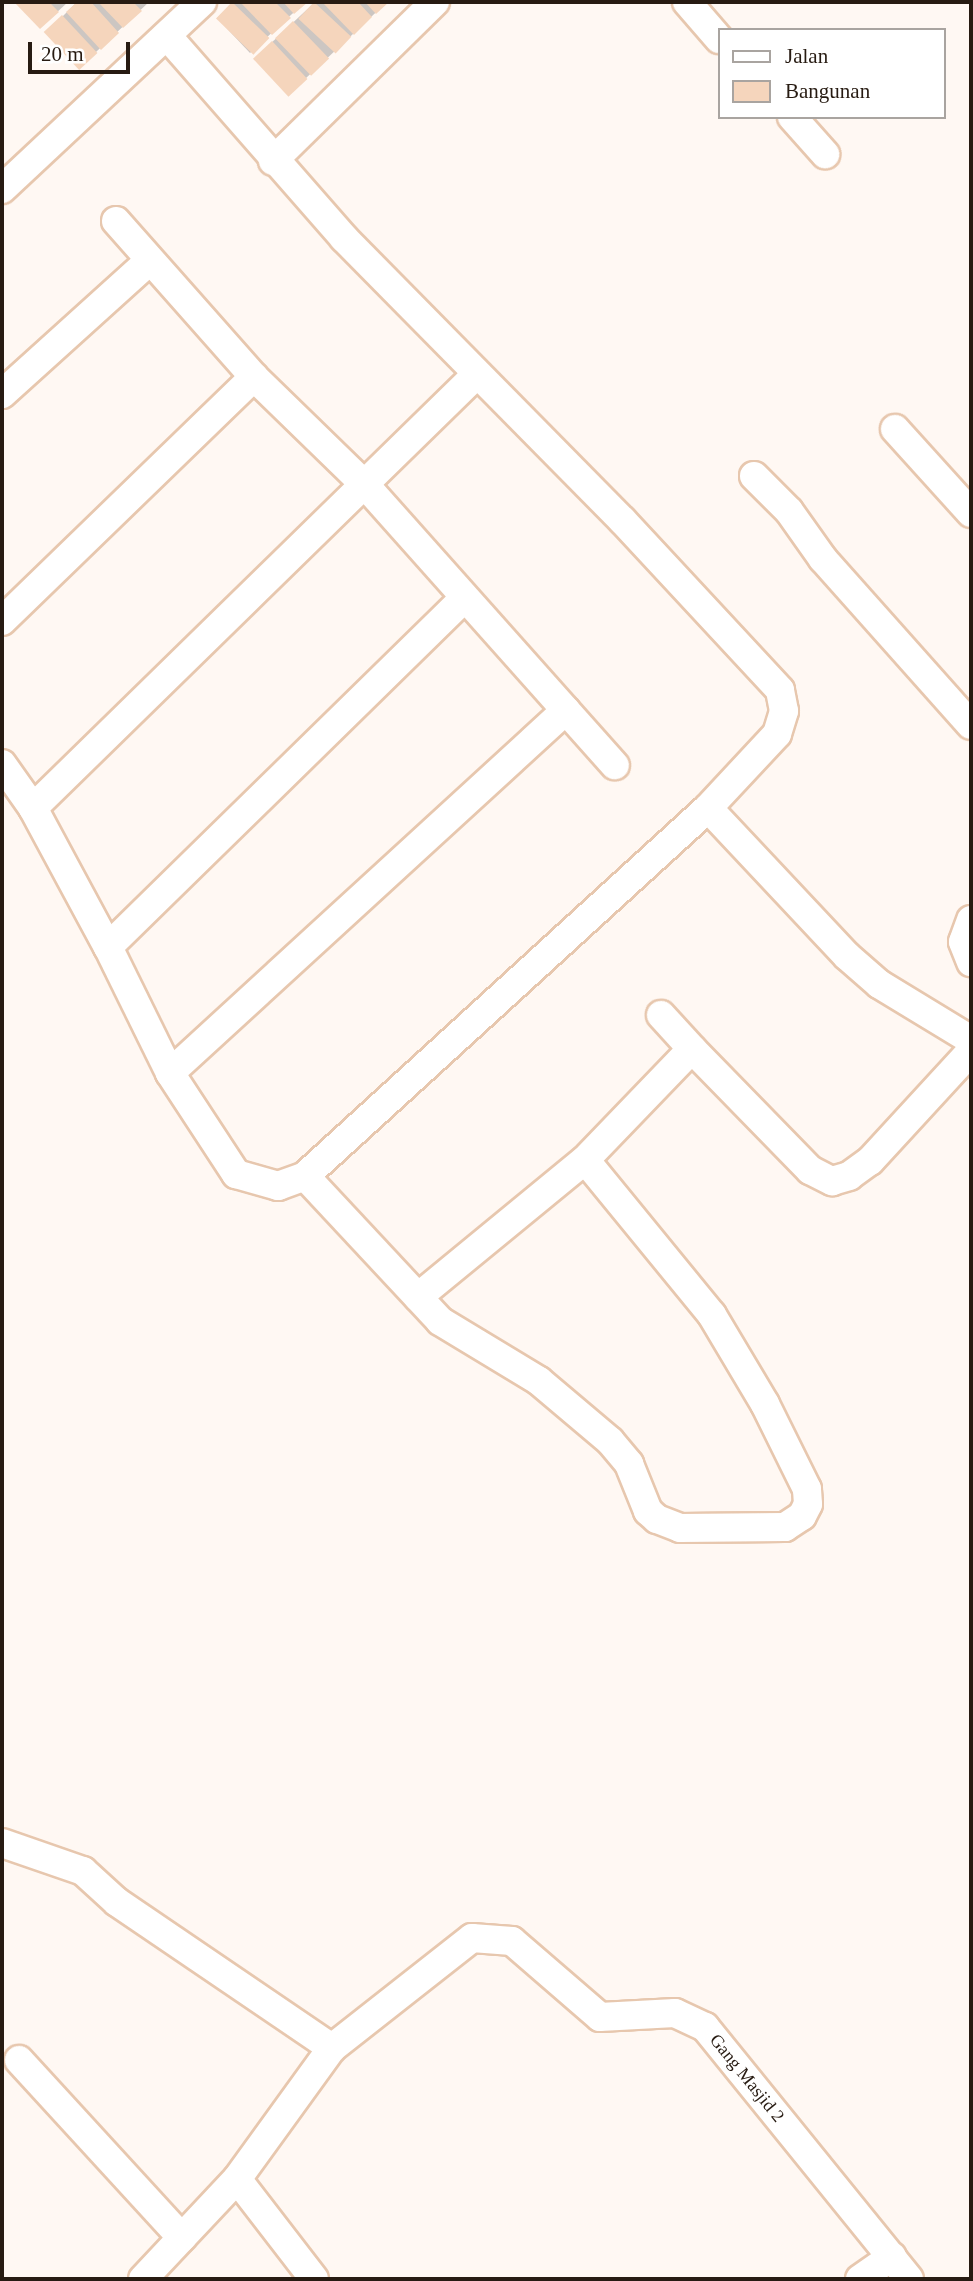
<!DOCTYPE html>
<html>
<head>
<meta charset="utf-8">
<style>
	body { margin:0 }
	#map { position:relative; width:973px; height:2281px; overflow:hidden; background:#fff8f3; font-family:"Times New Roman",serif }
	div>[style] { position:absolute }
	.shadow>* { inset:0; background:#0003 }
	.building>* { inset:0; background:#f5d5bc; transform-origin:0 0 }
	.roads { filter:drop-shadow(2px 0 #e7c7ae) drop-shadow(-2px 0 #e7c7ae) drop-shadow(0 2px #e7c7ae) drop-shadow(0 -2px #e7c7ae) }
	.street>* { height:28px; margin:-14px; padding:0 14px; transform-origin:14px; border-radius:14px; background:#fff }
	span { translate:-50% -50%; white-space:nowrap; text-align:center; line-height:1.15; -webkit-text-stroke:6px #fff; paint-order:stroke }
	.street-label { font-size:18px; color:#271b12 }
	.frame { position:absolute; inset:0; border:4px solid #271b12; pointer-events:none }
	.legend { position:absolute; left:718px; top:28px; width:228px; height:91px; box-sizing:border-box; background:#fff; border:2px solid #a9a4a0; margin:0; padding:9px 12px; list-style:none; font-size:21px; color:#271b12 }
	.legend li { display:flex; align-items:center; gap:14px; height:35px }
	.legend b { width:35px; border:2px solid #a9a4a0 }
	.scale { position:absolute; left:28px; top:42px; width:102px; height:32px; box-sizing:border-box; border:4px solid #271b12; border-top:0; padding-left:9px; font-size:21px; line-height:24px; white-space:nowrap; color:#271b12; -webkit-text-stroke:5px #fff; paint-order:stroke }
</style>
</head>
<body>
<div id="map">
	<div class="shadow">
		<div style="clip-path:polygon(17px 2px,68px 2px,41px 27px)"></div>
		<div style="clip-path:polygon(77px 2px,78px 3px,149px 2px,79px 68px,46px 33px)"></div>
		<div style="clip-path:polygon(234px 2px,305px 2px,250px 53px,217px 18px)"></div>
		<div style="clip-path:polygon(315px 2px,387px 2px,289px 94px,269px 45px)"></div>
	</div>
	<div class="building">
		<div style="clip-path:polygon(14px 2px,49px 2px,59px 12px,40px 29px)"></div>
		<div style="clip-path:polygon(77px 2px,91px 2px,119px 33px,101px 50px,66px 12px)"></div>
		<div style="clip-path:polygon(98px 2px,133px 2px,142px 11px,123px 28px)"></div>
		<div style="left:232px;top:2px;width:52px;height:23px;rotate:44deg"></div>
		<div style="clip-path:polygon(240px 2px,275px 2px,291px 18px,272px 35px)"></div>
		<div style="clip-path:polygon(283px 2px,308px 2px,294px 14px)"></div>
		<div style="left:314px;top:2px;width:51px;height:23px;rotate:43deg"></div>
		<div style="clip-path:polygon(322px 2px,358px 2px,372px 17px,354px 35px)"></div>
		<div style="clip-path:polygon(365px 2px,389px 2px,376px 14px)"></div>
		<div style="left:62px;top:15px;width:52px;height:25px;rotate:47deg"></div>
		<div style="left:293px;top:21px;width:52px;height:25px;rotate:46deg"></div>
		<div style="left:272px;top:41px;width:52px;height:26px;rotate:47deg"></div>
	</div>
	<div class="roads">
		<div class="street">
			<div style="left:687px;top:2px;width:49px;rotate:49.1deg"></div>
			<div style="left:792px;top:117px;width:50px;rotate:48.3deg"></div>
			<div style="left:273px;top:161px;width:227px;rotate:-44.5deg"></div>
			<div style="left:2px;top:189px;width:274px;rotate:-43.1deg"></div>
			<div style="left:116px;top:221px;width:208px;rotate:48.5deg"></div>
			<div style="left:254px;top:377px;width:156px;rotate:44.2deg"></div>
			<div style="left:366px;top:486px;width:374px;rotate:48.3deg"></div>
			<div style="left:2px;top:394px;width:198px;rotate:-42.1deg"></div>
			<div style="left:895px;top:429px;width:113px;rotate:47.9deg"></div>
			<div style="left:754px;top:476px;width:49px;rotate:45deg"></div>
			<div style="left:789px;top:511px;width:59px;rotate:54.7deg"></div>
			<div style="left:823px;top:559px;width:222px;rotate:48.3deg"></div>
			<div style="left:2px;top:621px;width:351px;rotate:-44.1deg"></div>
			<div style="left:2px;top:764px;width:54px;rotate:54.8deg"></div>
			<div style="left:33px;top:808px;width:158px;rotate:61.7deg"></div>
			<div style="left:108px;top:947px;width:140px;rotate:63.8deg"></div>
			<div style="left:170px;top:1073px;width:121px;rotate:56.8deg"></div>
			<div style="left:236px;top:1174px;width:44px;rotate:15.9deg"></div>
			<div style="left:278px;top:1186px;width:29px;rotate:-20deg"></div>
			<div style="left:305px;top:1176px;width:546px;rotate:-42.4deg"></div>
			<div style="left:708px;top:808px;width:101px;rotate:-47deg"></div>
			<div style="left:777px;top:734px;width:24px;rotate:-73deg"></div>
			<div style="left:784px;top:711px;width:21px;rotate:-101deg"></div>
			<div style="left:780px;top:690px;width:232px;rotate:-132.9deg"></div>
			<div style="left:622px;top:520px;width:396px;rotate:-134.6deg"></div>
			<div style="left:344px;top:238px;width:269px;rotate:-131.2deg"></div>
			<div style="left:33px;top:808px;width:619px;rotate:-44.35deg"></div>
			<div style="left:708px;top:808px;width:203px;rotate:46.8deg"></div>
			<div style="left:847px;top:956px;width:43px;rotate:41.2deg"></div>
			<div style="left:879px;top:984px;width:108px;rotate:31.3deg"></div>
			<div style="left:971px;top:920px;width:23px;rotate:110deg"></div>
			<div style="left:963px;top:942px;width:22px;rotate:68deg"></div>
			<div style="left:108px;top:947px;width:499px;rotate:-44.4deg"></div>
			<div style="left:661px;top:1015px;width:46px;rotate:47.6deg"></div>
			<div style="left:170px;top:1073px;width:537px;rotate:-42.51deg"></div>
			<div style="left:305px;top:1176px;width:198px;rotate:47deg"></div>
			<div style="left:440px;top:1321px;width:116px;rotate:31.2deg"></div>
			<div style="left:539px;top:1381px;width:93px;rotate:40.2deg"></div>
			<div style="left:610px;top:1441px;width:30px;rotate:50deg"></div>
			<div style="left:629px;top:1464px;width:51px;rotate:68deg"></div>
			<div style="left:648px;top:1511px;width:12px;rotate:42deg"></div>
			<div style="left:657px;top:1519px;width:25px;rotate:21deg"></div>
			<div style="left:680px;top:1528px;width:105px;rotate:-0.5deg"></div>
			<div style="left:785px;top:1527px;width:20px;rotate:-33deg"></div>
			<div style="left:802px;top:1516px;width:13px;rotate:-63deg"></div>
			<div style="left:808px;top:1504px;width:15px;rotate:-94deg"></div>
			<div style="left:807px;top:1489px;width:95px;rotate:-116.3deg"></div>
			<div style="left:765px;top:1404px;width:104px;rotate:-120.8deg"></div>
			<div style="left:712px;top:1315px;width:200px;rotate:-129.3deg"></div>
			<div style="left:418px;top:1297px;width:216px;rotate:-39.4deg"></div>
			<div style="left:585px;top:1160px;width:154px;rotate:-46.1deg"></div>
			<div style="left:692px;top:1049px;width:169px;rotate:45.7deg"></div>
			<div style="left:810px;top:1170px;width:25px;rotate:27deg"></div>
			<div style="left:832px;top:1181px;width:18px;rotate:-16deg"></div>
			<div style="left:849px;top:1176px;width:26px;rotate:-36deg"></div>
			<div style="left:870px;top:1161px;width:149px;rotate:-47.4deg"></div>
			<div style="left:2px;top:1843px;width:86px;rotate:19.1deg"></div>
			<div style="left:83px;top:1871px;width:46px;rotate:42.4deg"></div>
			<div style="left:117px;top:1902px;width:260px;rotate:34.2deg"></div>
			<div style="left:19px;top:2060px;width:241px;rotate:47.5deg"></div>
			<div style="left:237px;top:2179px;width:126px;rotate:52.4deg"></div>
			<div style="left:143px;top:2279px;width:137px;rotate:-46.8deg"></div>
			<div style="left:237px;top:2179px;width:162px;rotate:-54.1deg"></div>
			<div style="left:332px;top:2048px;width:178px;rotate:-38.2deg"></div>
			<div style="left:472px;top:1938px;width:40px;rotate:4.3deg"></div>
			<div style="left:512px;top:1941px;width:116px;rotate:40.8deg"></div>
			<div style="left:600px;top:2017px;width:75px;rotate:-3.1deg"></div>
			<div style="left:675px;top:2013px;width:33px;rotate:25deg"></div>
			<div style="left:705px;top:2027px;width:324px;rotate:51deg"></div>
			<div style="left:860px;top:2279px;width:39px;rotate:-35deg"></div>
		</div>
	</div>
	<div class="street-label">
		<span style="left:747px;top:2078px;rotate:51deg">Gang Masjid 2</span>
	</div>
	<div class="frame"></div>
	<ul class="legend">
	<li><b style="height:9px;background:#fff"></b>Jalan</li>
	<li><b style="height:19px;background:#f5d5bc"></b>Bangunan</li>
	</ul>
	<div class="scale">20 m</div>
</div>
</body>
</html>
